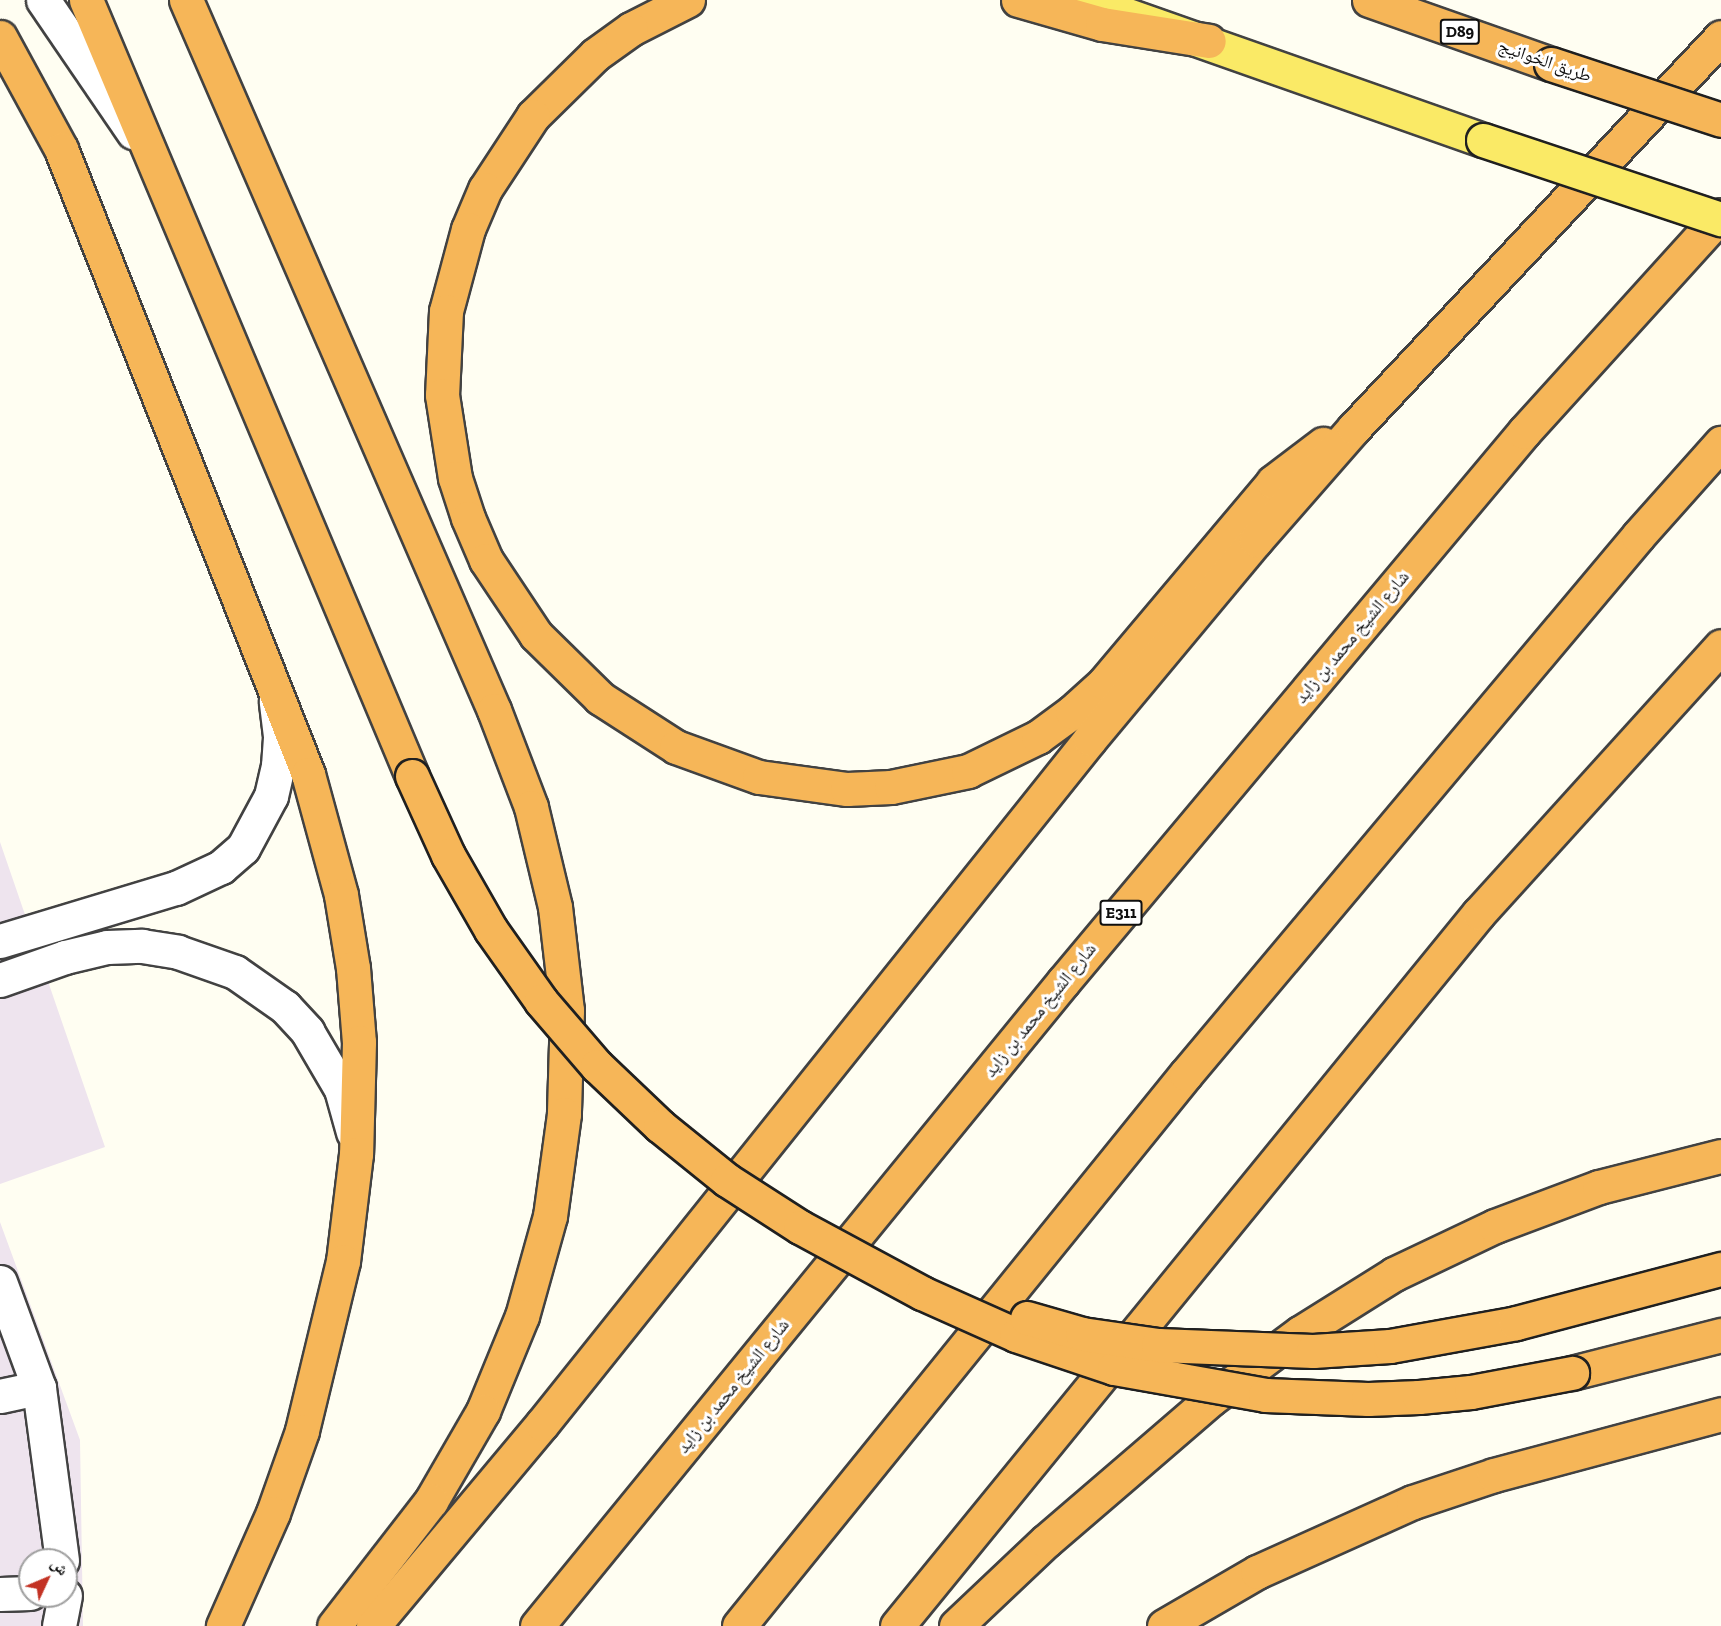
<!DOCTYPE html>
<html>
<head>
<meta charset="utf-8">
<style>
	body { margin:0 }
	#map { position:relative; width:1721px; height:1626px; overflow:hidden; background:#fffef2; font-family:"Zilla Slab","Noto Naskh Arabic",serif }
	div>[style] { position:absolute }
	.industrial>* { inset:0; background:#eee4ee }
	.roads { filter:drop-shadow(2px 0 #424242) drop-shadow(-2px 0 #424242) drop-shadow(0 2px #424242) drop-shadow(0 -2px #424242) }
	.minor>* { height:33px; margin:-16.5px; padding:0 16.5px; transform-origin:16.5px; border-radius:16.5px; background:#fff }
	.major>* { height:33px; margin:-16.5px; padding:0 16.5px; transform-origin:16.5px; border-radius:16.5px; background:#faea66 }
	.highway>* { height:33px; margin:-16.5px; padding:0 16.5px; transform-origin:16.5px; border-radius:16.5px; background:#f6b658 }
	.bridges { filter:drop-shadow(2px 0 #202020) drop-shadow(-2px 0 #202020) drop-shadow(0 2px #202020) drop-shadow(0 -2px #202020) }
	.major-bridge>* { height:33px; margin:-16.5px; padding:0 16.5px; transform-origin:16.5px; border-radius:16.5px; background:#faea66 }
	.highway-bridge>* { height:33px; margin:-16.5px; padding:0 16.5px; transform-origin:16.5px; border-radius:16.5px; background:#f6b658 }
	span { translate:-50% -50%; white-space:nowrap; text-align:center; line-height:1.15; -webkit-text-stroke:6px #fff; paint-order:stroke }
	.shield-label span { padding:2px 4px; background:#fff; border:2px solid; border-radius:4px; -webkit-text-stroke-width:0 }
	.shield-label { font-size:16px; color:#0f0f0f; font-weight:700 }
	.street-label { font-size:18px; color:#0f0f0f }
	.north { position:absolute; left:18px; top:1548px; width:60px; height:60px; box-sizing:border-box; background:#fff; border:2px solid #9f9f9f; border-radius:50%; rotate:46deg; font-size:16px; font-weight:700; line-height:24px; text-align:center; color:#0f0f0f }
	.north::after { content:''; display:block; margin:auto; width:21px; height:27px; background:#c33224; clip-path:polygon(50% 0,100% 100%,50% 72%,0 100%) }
</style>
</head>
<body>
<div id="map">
	<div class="industrial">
		<div style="clip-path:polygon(0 842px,105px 1147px,0 1184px)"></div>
		<div style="clip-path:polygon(evenodd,0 1222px,80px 1440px,83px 1626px,0 1626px,0 1222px,30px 1560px,66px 1560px,66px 1596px,30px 1596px,30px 1560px)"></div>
	</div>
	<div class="roads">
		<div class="minor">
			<div style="left:43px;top:0;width:160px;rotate:55.7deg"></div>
			<div style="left:0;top:941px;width:184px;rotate:-16.8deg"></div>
			<div style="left:176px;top:888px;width:50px;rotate:-25deg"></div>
			<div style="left:221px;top:867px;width:29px;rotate:-41deg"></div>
			<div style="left:243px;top:848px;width:59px;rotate:-61.7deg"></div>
			<div style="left:271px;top:796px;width:31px;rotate:-77deg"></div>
			<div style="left:278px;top:766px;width:30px;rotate:-86deg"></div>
			<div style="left:280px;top:736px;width:35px;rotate:-97deg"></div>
			<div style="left:0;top:980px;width:69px;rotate:-19.5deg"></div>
			<div style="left:65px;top:957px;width:43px;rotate:-13.4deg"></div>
			<div style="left:107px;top:947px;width:35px;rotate:-2deg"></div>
			<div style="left:142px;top:946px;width:36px;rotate:9deg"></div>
			<div style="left:178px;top:952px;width:60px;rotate:19.3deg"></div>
			<div style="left:235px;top:972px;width:61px;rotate:35deg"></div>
			<div style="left:285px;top:1007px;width:33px;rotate:47deg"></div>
			<div style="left:307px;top:1031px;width:67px;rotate:59.6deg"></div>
			<div style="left:341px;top:1089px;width:45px;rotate:74.4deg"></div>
			<div style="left:0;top:1282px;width:113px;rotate:69.8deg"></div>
			<div style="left:39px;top:1388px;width:174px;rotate:82.4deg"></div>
			<div style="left:0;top:1396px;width:40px;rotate:-12deg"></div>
			<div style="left:0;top:1594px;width:30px;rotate:-2deg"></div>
			<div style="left:59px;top:1626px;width:31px;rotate:-79deg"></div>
		</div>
		<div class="major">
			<div style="left:1085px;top:0;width:422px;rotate:19.4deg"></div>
		</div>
		<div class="highway">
			<div style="left:86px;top:0;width:842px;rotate:67.21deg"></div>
			<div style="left:186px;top:0;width:774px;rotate:66.55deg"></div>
			<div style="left:494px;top:710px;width:104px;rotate:69.1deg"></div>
			<div style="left:531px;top:807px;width:103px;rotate:76.5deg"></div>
			<div style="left:555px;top:907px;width:104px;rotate:83.4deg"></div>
			<div style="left:567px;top:1010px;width:104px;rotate:91.7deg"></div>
			<div style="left:564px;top:1114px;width:103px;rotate:97.8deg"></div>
			<div style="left:550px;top:1216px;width:104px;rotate:105.6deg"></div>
			<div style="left:522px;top:1316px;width:103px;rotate:112.3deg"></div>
			<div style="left:483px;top:1411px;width:104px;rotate:120deg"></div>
			<div style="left:431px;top:1501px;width:158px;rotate:127.8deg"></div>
			<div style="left:688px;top:0;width:64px;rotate:153deg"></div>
			<div style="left:631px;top:29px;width:44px;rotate:144.2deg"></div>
			<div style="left:595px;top:55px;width:87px;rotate:135.5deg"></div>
			<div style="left:533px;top:116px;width:87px;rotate:123.3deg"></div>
			<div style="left:485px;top:189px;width:43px;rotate:113deg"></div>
			<div style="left:468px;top:229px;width:85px;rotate:105deg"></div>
			<div style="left:446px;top:311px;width:84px;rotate:92.7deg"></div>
			<div style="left:442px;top:395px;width:84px;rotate:81.1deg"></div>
			<div style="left:455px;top:478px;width:42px;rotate:72deg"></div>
			<div style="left:468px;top:518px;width:46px;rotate:66.8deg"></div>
			<div style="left:486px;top:560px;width:90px;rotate:56.3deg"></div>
			<div style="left:536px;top:635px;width:90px;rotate:44.5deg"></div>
			<div style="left:600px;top:698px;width:90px;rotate:32.8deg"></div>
			<div style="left:676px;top:747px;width:88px;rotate:19.9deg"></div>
			<div style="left:759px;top:777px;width:89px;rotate:7.8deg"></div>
			<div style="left:847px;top:789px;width:44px;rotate:-2.6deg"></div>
			<div style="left:891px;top:787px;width:79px;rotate:-11.7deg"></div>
			<div style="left:968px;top:771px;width:78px;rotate:-25.9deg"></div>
			<div style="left:1038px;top:737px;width:42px;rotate:-36.3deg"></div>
			<div style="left:1072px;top:712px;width:43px;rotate:-42.2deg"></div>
			<div style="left:1104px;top:683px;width:263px;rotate:-49.9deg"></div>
			<div style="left:1273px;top:482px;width:63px;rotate:-37.2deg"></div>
			<div style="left:1018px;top:0;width:87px;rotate:15.9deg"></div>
			<div style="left:1102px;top:24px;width:108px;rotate:9deg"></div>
			<div style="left:1369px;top:0;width:193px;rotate:19.4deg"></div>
			<div style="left:0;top:37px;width:128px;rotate:61.4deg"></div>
			<div style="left:61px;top:149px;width:672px;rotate:68.44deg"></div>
			<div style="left:308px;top:774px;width:125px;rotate:74.7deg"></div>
			<div style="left:341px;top:895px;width:74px;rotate:80.7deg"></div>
			<div style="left:353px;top:968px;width:74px;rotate:85.4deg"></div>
			<div style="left:359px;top:1042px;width:112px;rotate:91.5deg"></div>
			<div style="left:356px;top:1154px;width:108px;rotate:96.9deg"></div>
			<div style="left:343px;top:1261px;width:175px;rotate:103.6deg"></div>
			<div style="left:302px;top:1431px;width:87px;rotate:109.5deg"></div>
			<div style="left:273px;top:1513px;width:124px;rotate:113.9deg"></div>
			<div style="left:1572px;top:1373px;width:154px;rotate:-14.3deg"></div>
			<div style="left:373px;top:1626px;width:263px;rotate:-50.1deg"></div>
			<div style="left:542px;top:1424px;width:877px;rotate:-51.34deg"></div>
			<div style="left:1090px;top:739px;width:259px;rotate:-50.2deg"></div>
			<div style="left:1256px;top:540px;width:149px;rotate:-48.8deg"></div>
			<div style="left:1354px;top:428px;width:536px;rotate:-46.81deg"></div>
			<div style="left:537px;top:1626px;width:832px;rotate:-50.76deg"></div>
			<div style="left:1063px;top:982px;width:718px;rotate:-50.03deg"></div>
			<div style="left:1524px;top:432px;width:293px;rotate:-47.8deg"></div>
			<div style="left:739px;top:1626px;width:710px;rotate:-51deg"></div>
			<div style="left:1186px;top:1074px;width:703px;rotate:-49.96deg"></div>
			<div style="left:1638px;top:536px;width:125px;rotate:-48.3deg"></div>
			<div style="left:897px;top:1626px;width:920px;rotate:-50.78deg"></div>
			<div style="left:1479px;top:913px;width:360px;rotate:-47.8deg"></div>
			<div style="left:956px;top:1626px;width:124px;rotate:-43.4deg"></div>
			<div style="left:1046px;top:1541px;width:218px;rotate:-40.7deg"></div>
			<div style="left:1211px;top:1399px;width:111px;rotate:-36.6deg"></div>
			<div style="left:1300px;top:1333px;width:111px;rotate:-32.1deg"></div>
			<div style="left:1394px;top:1274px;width:112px;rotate:-25.4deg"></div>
			<div style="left:1495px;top:1226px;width:111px;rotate:-20.6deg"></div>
			<div style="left:1599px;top:1187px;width:126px;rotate:-14.3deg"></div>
			<div style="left:1164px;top:1626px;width:108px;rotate:-30.1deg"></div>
			<div style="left:1257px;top:1572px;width:171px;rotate:-24.2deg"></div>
			<div style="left:1413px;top:1502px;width:85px;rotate:-18.4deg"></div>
			<div style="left:1494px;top:1475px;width:235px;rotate:-15deg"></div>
		</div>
	</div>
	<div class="bridges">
		<div class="major-bridge">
			<div style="left:1483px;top:140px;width:251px;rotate:18.4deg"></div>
		</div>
		<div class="highway-bridge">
			<div style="left:1551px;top:64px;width:179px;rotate:18.2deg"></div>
			<div style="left:412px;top:776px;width:87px;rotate:65.5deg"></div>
			<div style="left:448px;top:855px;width:86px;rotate:60.2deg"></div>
			<div style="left:491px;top:930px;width:87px;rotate:54.8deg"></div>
			<div style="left:541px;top:1001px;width:86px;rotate:49.3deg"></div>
			<div style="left:597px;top:1066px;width:87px;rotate:43.6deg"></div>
			<div style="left:660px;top:1126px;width:86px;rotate:38.9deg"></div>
			<div style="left:727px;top:1180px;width:87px;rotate:32.8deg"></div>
			<div style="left:800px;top:1227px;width:139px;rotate:28.4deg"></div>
			<div style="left:922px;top:1293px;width:103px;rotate:24.1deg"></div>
			<div style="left:1016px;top:1335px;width:103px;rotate:18.6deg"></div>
			<div style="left:1114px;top:1368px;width:153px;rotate:10.1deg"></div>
			<div style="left:1265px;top:1395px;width:103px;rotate:2.2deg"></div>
			<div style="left:1368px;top:1399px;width:51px;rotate:-2.2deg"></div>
			<div style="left:1419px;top:1397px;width:52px;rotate:-5.5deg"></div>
			<div style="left:1471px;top:1392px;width:103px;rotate:-10.7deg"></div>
			<div style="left:1027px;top:1318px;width:57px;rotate:16.2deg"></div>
			<div style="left:1082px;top:1334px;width:77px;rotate:8.2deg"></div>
			<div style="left:1158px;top:1345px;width:155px;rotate:2.2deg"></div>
			<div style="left:1313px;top:1351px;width:77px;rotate:-3.7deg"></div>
			<div style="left:1390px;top:1346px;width:128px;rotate:-10.3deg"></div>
			<div style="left:1516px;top:1323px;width:212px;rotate:-14.8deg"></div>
		</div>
	</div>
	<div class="shield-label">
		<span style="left:1460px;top:32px">D89</span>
		<span style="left:1121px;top:913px">E311</span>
	</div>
	<div class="street-label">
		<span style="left:1545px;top:61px;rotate:19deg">طريق الخوانيج</span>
		<span style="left:1352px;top:637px;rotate:-50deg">شارع الشيخ محمد بن زايد</span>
		<span style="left:1040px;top:1010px;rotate:-51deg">شارع الشيخ محمد بن زايد</span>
		<span style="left:733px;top:1386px;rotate:-51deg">شارع الشيخ محمد بن زايد</span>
	</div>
	<div class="north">ش</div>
</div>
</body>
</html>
